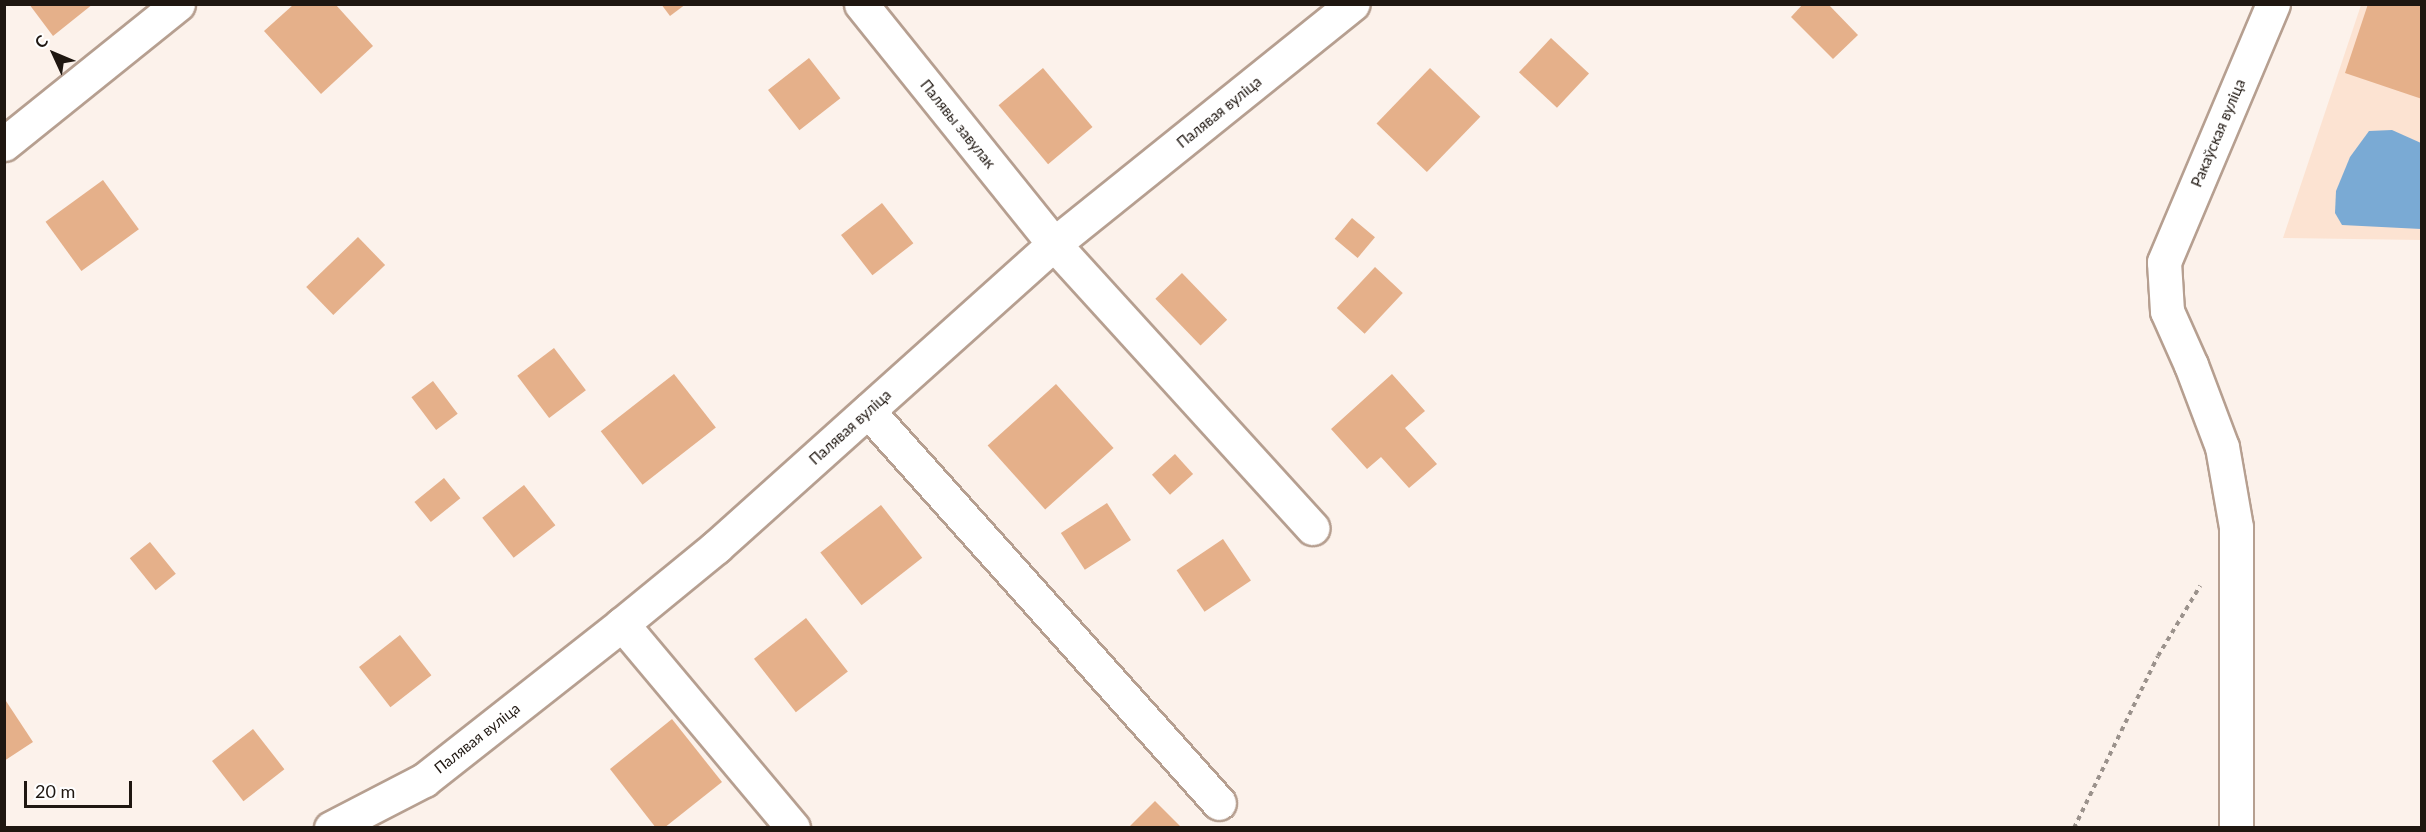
<!DOCTYPE html>
<html>
<head>
<meta charset="utf-8">
<style>
	body { margin:0 }
	#map { position:relative; width:2426px; height:832px; overflow:hidden; background:#fcf2eb; font-family:Lato,sans-serif }
	div>[style] { position:absolute }
	.built>* { inset:0; background:#fce3d2 }
	.water>* { inset:0; background:#7aaad4 }
	.building>* { inset:0; background:#e5b08a; transform-origin:0 0 }
	.path>* { height:4px; margin-top:-2px; transform-origin:0; background:repeating-linear-gradient(90deg,#9b928c 0 4.5px,transparent 0 9px) }
	.roads { filter:drop-shadow(2px 0 #b69f90) drop-shadow(-2px 0 #b69f90) drop-shadow(0 2px #b69f90) drop-shadow(0 -2px #b69f90) }
	.minor>* { height:33px; margin:-16.5px; padding:0 16.5px; transform-origin:16.5px; border-radius:16.5px; background:#fff }
	span { translate:-50% -50%; white-space:nowrap; text-align:center; line-height:1.15; -webkit-text-stroke:4.5px #fff; paint-order:stroke }
	.street-label { font-size:15px; color:#1f1711 }
	.frame { position:absolute; inset:0; border:6px solid #1f1711; pointer-events:none }
	.north { position:absolute; left:24px; top:24px; width:60px; height:60px; -webkit-text-stroke:4px #fff; paint-order:stroke; rotate:314deg; font-size:16px; font-weight:700; line-height:24px; text-align:center; color:#1f1711 }
	.north::after { content:''; display:block; margin:auto; width:21px; height:27px; background:#1f1711; clip-path:polygon(50% 0,100% 100%,50% 72%,0 100%) }
	.scale { position:absolute; left:24px; top:781px; width:108px; height:27px; box-sizing:border-box; border:3px solid #1f1711; border-top:0; padding-left:8px; font-size:18px; line-height:21px; white-space:nowrap; color:#1f1711; -webkit-text-stroke:4px #fff; paint-order:stroke }
</style>
</head>
<body>
<div id="map">
	<div class="built">
		<div style="clip-path:polygon(2361px 5px,2421px 5px,2421px 240px,2283px 238px)"></div>
	</div>
	<div class="water">
		<div style="clip-path:polygon(2392px 130px,2421px 143px,2421px 229px,2342px 225px,2335px 213px,2336px 191px,2350px 157px,2369px 131px)"></div>
	</div>
	<div class="building">
		<div style="clip-path:polygon(29px 4px,93px 4px,53px 36px)"></div>
		<div style="clip-path:polygon(661px 4px,686px 4px,670px 16px)"></div>
		<div style="clip-path:polygon(1803px 4px,1828px 4px,1858px 35px,1833px 59px,1791px 17px)"></div>
		<div style="clip-path:polygon(2368px 4px,2422px 4px,2422px 99px,2345px 73px)"></div>
		<div style="clip-path:polygon(293px 5px,336px 5px,373px 46px,321px 94px,264px 31px)"></div>
		<div style="left:1551px;top:38px;width:52px;height:47px;rotate:43deg"></div>
		<div style="left:809px;top:58px;width:51px;height:52px;rotate:52deg"></div>
		<div style="left:1043px;top:68px;width:77px;height:58px;rotate:50deg"></div>
		<div style="left:1430px;top:68px;width:70px;height:77px;rotate:44deg"></div>
		<div style="left:103px;top:180px;width:61px;height:71px;rotate:54deg"></div>
		<div style="left:882px;top:203px;width:51px;height:52px;rotate:52deg"></div>
		<div style="left:1352px;top:218px;width:30px;height:27px;rotate:40deg"></div>
		<div style="left:358px;top:237px;width:39px;height:72px;rotate:46deg"></div>
		<div style="left:1375px;top:267px;width:38px;height:56px;rotate:43deg"></div>
		<div style="left:1182px;top:273px;width:65px;height:37px;rotate:46deg"></div>
		<div style="left:554px;top:348px;width:53px;height:46px;rotate:53deg"></div>
		<div style="left:674px;top:374px;width:68px;height:93px;rotate:52deg"></div>
		<div style="clip-path:polygon(1392px 374px,1425px 411px,1405px 428px,1437px 464px,1409px 488px,1381px 457px,1367px 469px,1331px 429px)"></div>
		<div style="left:433px;top:381px;width:41px;height:27px;rotate:53deg"></div>
		<div style="left:1056px;top:384px;width:86px;height:92px;rotate:48deg"></div>
		<div style="left:1175px;top:454px;width:27px;height:31px;rotate:48deg"></div>
		<div style="left:444px;top:478px;width:26px;height:38px;rotate:51deg"></div>
		<div style="left:524px;top:485px;width:51px;height:53px;rotate:52deg"></div>
		<div style="left:1107px;top:503px;width:44px;height:55px;rotate:57deg"></div>
		<div style="left:881px;top:505px;width:67px;height:77px;rotate:52deg"></div>
		<div style="left:1223px;top:539px;width:50px;height:56px;rotate:56deg"></div>
		<div style="left:150px;top:542px;width:41px;height:26px;rotate:51deg"></div>
		<div style="left:806px;top:618px;width:68px;height:66px;rotate:52deg"></div>
		<div style="left:400px;top:635px;width:51px;height:52px;rotate:52deg"></div>
		<div style="clip-path:polygon(4px 698px,33px 742px,4px 761px)"></div>
		<div style="clip-path:polygon(672px 719px,722px 782px,664px 828px,656px 828px,610px 769px)"></div>
		<div style="left:253px;top:729px;width:51px;height:52px;rotate:52deg"></div>
		<div style="clip-path:polygon(1155px 801px,1182px 828px,1128px 828px)"></div>
	</div>
	<div class="path">
		<div style="left:2074px;top:828px;width:191px;rotate:-64deg"></div>
		<div style="left:2158px;top:656px;width:82px;rotate:-59deg"></div>
	</div>
	<div class="roads">
		<div class="minor">
			<div style="left:861px;top:4px;width:308px;rotate:51.2deg"></div>
			<div style="left:1054px;top:244px;width:384px;rotate:47.7deg"></div>
			<div style="left:4px;top:144px;width:223px;rotate:-38.8deg"></div>
			<div style="left:868px;top:411px;width:526px;rotate:48.16deg"></div>
			<div style="left:622px;top:624px;width:266px;rotate:50deg"></div>
			<div style="left:331px;top:828px;width:105px;rotate:-27.3deg"></div>
			<div style="left:424px;top:780px;width:252px;rotate:-38.2deg"></div>
			<div style="left:622px;top:624px;width:122px;rotate:-39.3deg"></div>
			<div style="left:716px;top:547px;width:454px;rotate:-41.9deg"></div>
			<div style="left:1054px;top:244px;width:383px;rotate:-38.8deg"></div>
			<div style="left:2236px;top:828px;width:301px;rotate:-90deg"></div>
			<div style="left:2236px;top:527px;width:81px;rotate:-99.9deg"></div>
			<div style="left:2222px;top:447px;width:88px;rotate:-110.7deg"></div>
			<div style="left:2191px;top:365px;width:59px;rotate:-114deg"></div>
			<div style="left:2167px;top:311px;width:49px;rotate:-93.5deg"></div>
			<div style="left:2164px;top:262px;width:280px;rotate:-67.1deg"></div>
		</div>
	</div>
	<div class="street-label">
		<span style="left:1219px;top:112px;rotate:-39deg">Палявая вуліца</span>
		<span style="left:958px;top:124px;rotate:51deg">Палявы завулак</span>
		<span style="left:2218px;top:133px;rotate:-67deg">Ракаўская вуліца</span>
		<span style="left:850px;top:427px;rotate:-42deg">Палявая вуліца</span>
		<span style="left:477px;top:738px;rotate:-38deg">Палявая вуліца</span>
	</div>
	<div class="frame"></div>
	<div class="north">С</div>
	<div class="scale">20 m</div>
</div>
</body>
</html>
